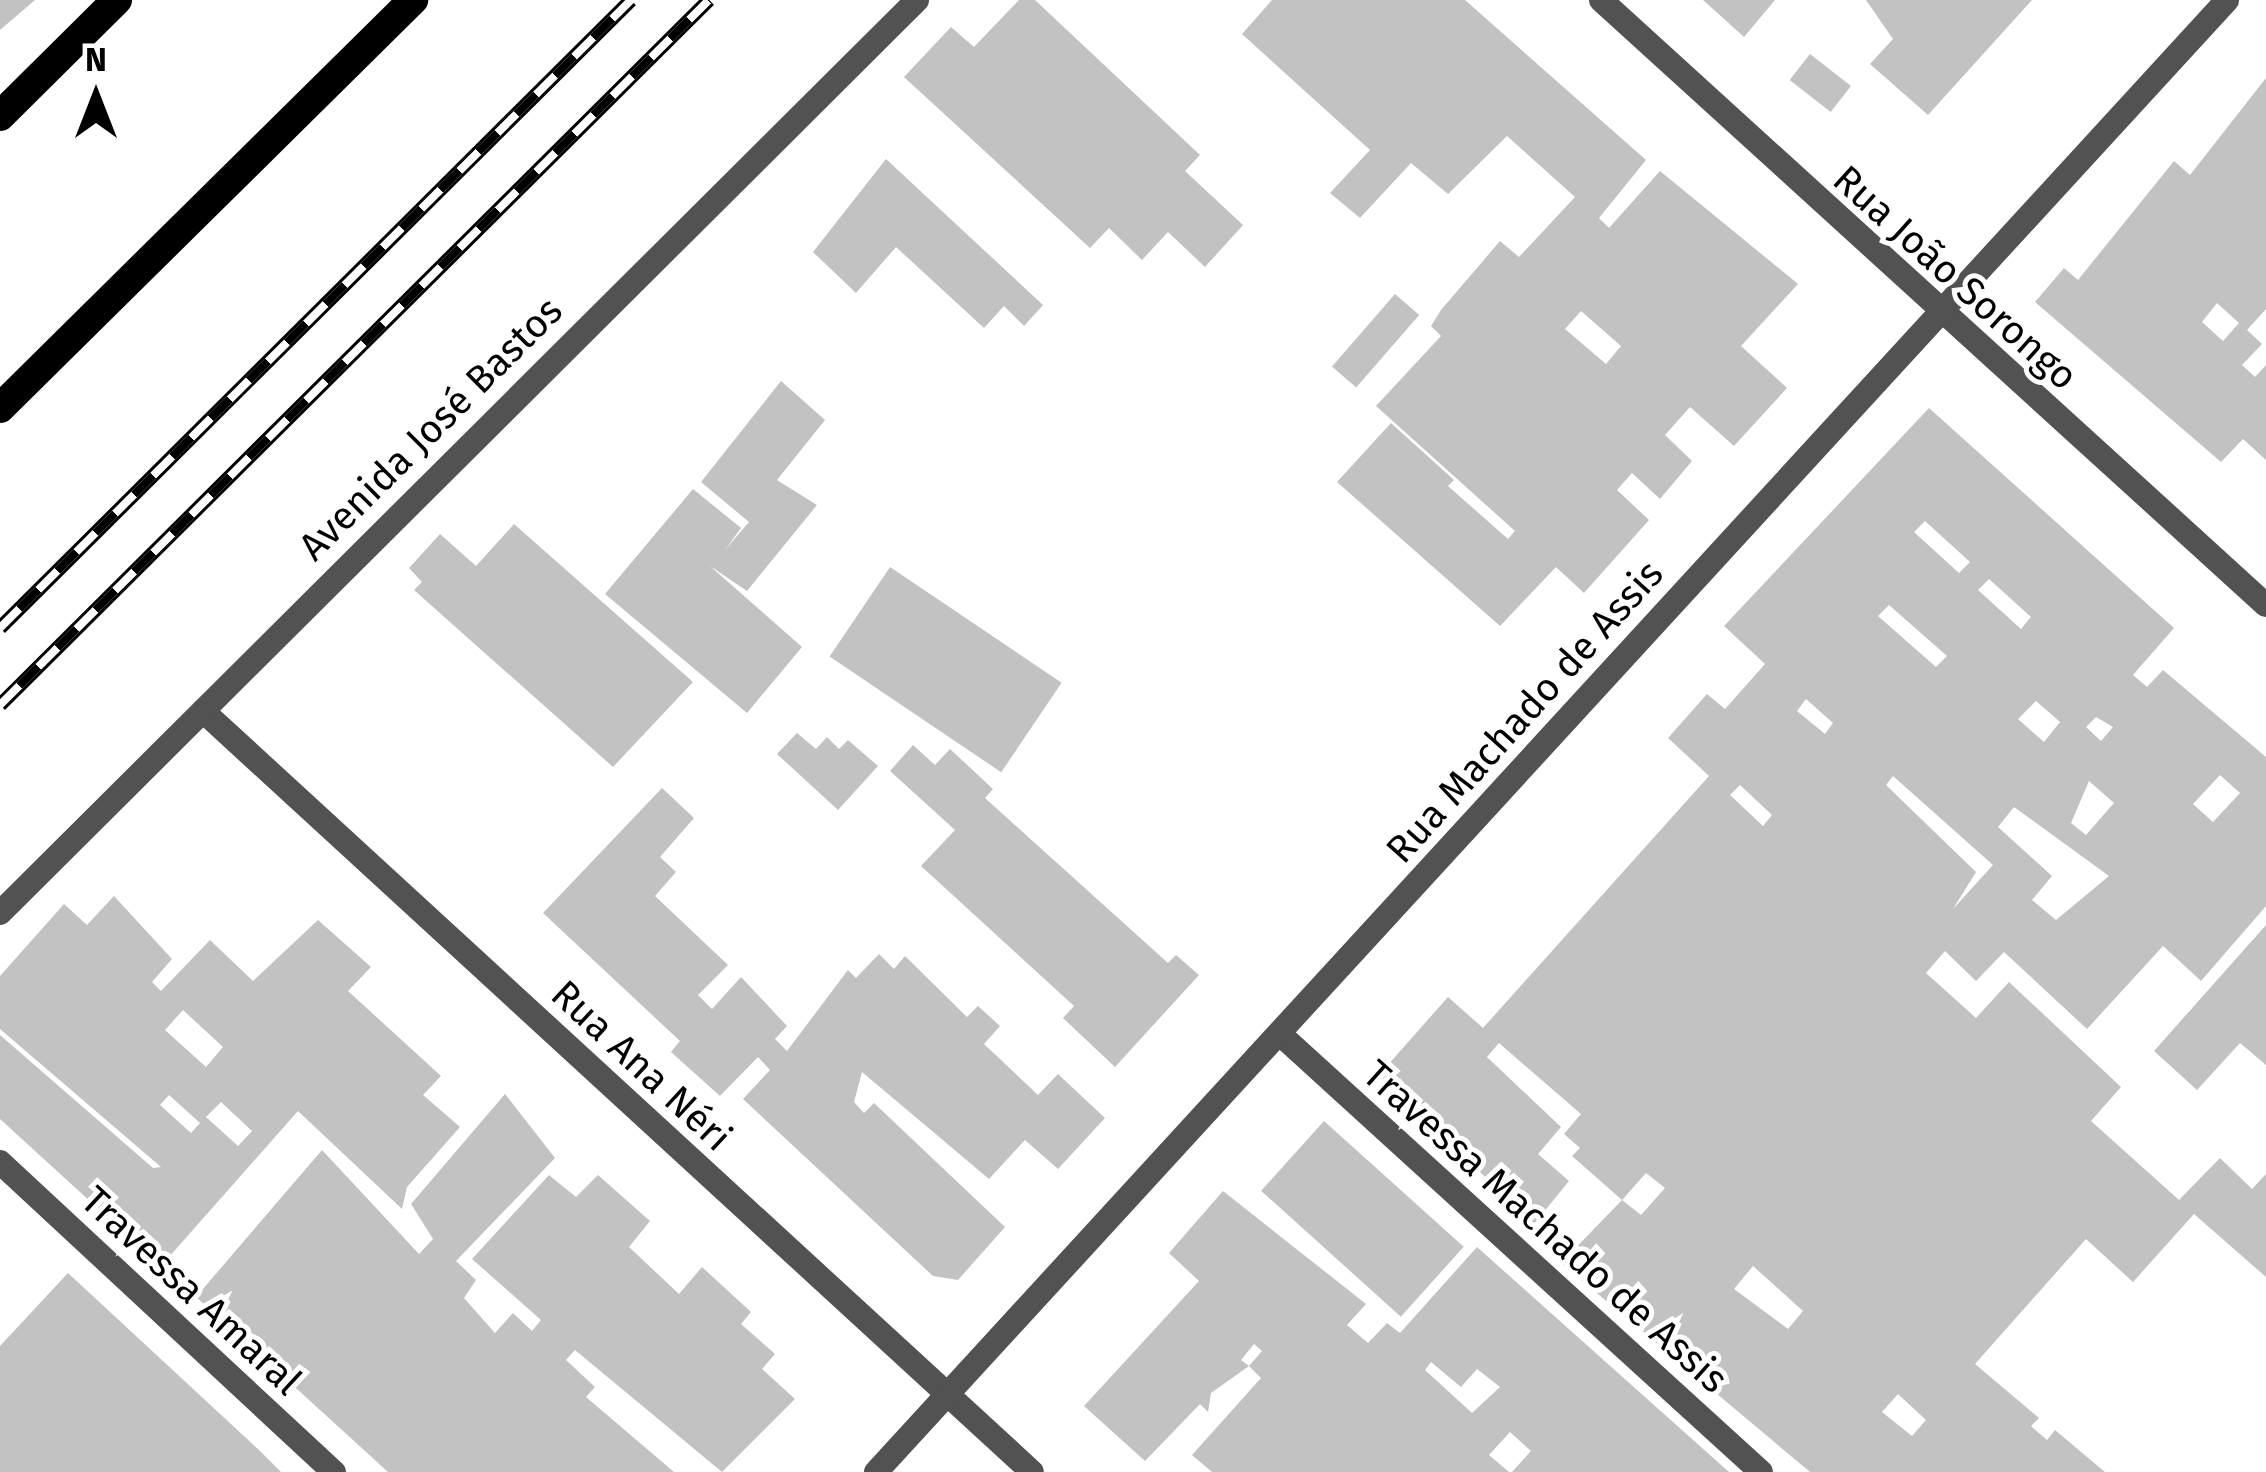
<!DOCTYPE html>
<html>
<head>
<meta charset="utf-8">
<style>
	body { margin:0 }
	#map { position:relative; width:2266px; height:1472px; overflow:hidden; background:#fff; font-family:"Fira Sans",sans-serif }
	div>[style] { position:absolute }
	.building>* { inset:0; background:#c2c2c2; transform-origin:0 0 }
	.minor>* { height:24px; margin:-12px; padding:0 12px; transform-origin:12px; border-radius:12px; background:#525252 }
	.primary>* { height:30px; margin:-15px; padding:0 15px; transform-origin:15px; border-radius:15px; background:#000 }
	.rail>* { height:14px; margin-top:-7px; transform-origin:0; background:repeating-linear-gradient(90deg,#fff 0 27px,#000 0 54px); box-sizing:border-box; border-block:3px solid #000 }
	span { translate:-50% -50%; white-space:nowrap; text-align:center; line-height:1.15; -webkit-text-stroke:10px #fff; paint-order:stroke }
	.street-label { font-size:39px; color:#000 }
	.north { position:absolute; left:36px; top:36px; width:120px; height:120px; -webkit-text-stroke:9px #fff; paint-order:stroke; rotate:0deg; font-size:33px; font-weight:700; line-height:48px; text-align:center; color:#000 }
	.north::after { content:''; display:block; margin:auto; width:42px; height:54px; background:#000; clip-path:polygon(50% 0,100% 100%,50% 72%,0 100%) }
</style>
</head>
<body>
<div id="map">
	<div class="building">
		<div style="clip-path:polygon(0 0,35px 0,0 30px)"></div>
		<div style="clip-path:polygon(1019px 0,1035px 0,1200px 155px,1185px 171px,1243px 225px,1205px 267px,1168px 232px,1142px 260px,1109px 228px,1090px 248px,904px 77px,951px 27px,974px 47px)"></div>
		<div style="clip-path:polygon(evenodd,1272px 0,1465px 0,1646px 160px,1599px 218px,1609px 228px,1660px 171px,1798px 284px,1741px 346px,1787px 388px,1734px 446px,1690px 407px,1665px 435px,1692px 461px,1660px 499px,1632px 473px,1617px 490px,1649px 520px,1584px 593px,1556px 567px,1500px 626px,1337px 482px,1391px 423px,1454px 480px,1448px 486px,1508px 539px,1515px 531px,1376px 406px,1441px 336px,1431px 326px,1441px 310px,1500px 241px,1519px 257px,1575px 197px,1507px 136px,1448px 194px,1411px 163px,1360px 218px,1330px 193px,1370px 150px,1242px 34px,1272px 0,1581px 311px,1621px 346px,1606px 364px,1565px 329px,1581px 311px)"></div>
		<div style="clip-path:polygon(1703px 0,1775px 0,1744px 37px)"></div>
		<div style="clip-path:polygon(1866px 0,2032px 0,1928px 115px,1870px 64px,1893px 39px)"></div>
		<div style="left:1810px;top:54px;width:52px;height:33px;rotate:38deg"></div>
		<div style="clip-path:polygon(evenodd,2266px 78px,2266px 309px,2247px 330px,2262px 344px,2242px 365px,2255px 377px,2266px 365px,2266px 460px,2243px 439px,2221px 462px,2035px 302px,2064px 268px,2078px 280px,2174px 161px,2190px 175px,2266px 78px,2217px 303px,2239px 323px,2223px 341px,2202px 322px,2217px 303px)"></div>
		<div style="clip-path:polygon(886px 159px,1043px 305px,1024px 326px,1004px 306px,984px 328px,896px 247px,856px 293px,813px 252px)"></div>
		<div style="left:1395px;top:294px;width:32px;height:96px;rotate:41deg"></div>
		<div style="clip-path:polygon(781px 381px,825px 420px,777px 480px,817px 505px,747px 591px,710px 566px,802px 647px,747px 713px,605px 594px,693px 489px,741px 528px,725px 550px,749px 522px,701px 482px)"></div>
		<div style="clip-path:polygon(evenodd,1929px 408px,2174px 628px,2133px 675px,2147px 687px,2163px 670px,2266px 757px,2266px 906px,2201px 981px,2163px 946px,2087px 1029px,2004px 952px,1976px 981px,1945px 951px,1926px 973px,1976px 1018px,2009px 982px,2121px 1087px,2091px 1121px,2179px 1200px,2220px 1158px,2252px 1189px,2266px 1174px,2266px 1277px,2194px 1214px,2133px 1282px,2086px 1239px,1975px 1364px,2039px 1418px,2031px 1426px,2047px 1440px,2055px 1430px,2105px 1472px,1810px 1472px,1561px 1263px,1622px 1200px,1572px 1156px,1580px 1148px,1564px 1134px,1581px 1114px,1499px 1043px,1487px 1057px,1561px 1127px,1538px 1154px,1569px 1181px,1534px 1224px,1379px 1075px,1448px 997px,1483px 1028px,1709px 776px,1668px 738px,1707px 694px,1725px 709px,1765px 664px,1724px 626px,1929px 408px,1925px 521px,1970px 562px,1959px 573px,1914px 532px,1925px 521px,1929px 408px,1989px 579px,2031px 617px,2021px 629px,1978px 590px,1989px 579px,1929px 408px,1889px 605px,1947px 656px,1936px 667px,1878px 616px,1889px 605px,1929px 408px,1806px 699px,1833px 723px,1825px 734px,1797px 711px,1806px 699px,1929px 408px,2036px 701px,2060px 722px,2044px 742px,2018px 719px,2036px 701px,1929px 408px,2096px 717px,2113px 727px,2101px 741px,2086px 727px,2096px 717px,1929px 408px,2220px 775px,2240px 793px,2213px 822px,2193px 804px,2220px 775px,1929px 408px,1893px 776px,1993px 865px,1953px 909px,1976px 872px,1886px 785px,1893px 776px,1929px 408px,2089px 781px,2114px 803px,2086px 835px,2071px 823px,2089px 781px,1929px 408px,1740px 785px,1772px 815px,1763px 826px,1730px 795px,1740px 785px,1929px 408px,2014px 807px,2109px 876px,2056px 920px,2032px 900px,2052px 876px,1998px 827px,2014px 807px,1929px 408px,1646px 1173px,1665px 1188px,1641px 1215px,1622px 1200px,1646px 1173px,1929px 408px,1753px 1266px,1803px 1311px,1788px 1329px,1734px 1289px,1753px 1266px,1929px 408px,1898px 1394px,1926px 1420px,1912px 1436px,1882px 1412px,1898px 1394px)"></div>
		<div style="clip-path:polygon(514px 524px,693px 682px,613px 767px,414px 590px,422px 582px,409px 568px,440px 534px,476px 566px)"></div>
		<div style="left:890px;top:567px;width:207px;height:108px;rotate:34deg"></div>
		<div style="clip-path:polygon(797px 733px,816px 749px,827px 737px,839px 749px,848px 740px,878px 766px,838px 810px,777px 754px)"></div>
		<div style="clip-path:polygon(913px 745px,935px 765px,950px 749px,993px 789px,985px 798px,1168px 963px,1176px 955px,1199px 975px,1115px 1067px,1063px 1018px,1074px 1006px,921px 866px,955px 830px,890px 771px)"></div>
		<div style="clip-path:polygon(662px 788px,694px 818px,660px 857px,676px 872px,655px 896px,728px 965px,698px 995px,712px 1009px,741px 977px,787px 1026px,775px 1039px,787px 1051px,848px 970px,856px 978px,879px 954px,894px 969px,905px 956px,967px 1017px,978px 1006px,1000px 1026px,984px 1044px,1038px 1095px,1058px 1074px,1105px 1118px,1058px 1169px,1025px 1140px,989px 1179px,862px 1072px,854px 1102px,864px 1113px,874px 1103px,1005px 1227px,958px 1280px,933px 1276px,743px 1099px,770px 1070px,758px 1057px,720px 1096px,671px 1052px,680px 1041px,543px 913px)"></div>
		<div style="clip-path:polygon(evenodd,114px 896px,172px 959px,152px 982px,161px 991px,210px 940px,253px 981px,318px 920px,371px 967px,348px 991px,441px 1076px,423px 1095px,460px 1127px,407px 1187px,402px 1209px,298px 1111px,161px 1266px,0 1119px,0 1035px,153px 1168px,161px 1167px,0 1029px,0 976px,64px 904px,87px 925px,114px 896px,183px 1010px,223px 1047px,206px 1067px,165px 1030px,183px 1010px,114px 896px,169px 1095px,200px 1123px,191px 1133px,160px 1105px,169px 1095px,114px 896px,221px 1102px,252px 1131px,238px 1146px,206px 1117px,221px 1102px)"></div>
		<div style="clip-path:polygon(2266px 925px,2266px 1065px,2240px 1043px,2197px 1090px,2154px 1051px)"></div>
		<div style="clip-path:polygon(505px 1094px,555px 1158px,456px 1261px,476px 1280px,464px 1298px,495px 1333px,513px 1313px,532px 1331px,541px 1320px,472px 1259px,549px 1175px,576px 1197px,598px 1175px,650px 1221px,629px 1247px,679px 1294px,702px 1267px,751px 1312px,741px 1324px,775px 1354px,762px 1369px,795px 1399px,722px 1472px,575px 1350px,566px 1360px,595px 1387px,586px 1397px,674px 1472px,388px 1472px,196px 1297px,322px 1150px,419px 1254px,433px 1239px,411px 1204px)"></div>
		<div style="left:1324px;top:1121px;width:188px;height:94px;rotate:42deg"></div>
		<div style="clip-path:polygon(evenodd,1223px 1191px,1366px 1304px,1347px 1325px,1368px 1343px,1387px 1323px,1400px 1333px,1477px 1247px,1729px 1472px,1512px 1472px,1531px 1451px,1510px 1432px,1489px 1455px,1509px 1472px,1212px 1472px,1192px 1455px,1261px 1378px,1249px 1366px,1262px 1351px,1254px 1344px,1241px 1360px,1249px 1366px,1211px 1393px,1208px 1412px,1200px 1404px,1145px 1461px,1084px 1406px,1199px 1281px,1169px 1253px,1223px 1191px,1431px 1362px,1461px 1387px,1477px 1369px,1500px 1387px,1472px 1413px,1425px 1370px,1431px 1362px)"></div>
		<div style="clip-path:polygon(68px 1273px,260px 1451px,281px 1472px,0 1472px,0 1346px)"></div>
	</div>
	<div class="minor">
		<div style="left:1601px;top:0;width:899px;rotate:42.3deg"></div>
		<div style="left:203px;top:711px;width:1125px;rotate:42.55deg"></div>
		<div style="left:0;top:913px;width:1294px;rotate:-44.87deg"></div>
		<div style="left:1281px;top:1035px;width:649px;rotate:42.32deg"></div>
		<div style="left:0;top:1162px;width:456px;rotate:42.9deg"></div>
		<div style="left:876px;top:1472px;width:1998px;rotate:-47.45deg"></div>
	</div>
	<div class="primary">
		<div style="left:0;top:116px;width:165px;rotate:-44.8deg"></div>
		<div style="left:0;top:408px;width:581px;rotate:-44.65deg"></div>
	</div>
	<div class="rail">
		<div style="left:0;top:628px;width:890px;rotate:-44.86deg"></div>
		<div style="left:0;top:705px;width:1000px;rotate:-44.84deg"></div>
	</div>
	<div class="street-label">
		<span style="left:1955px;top:278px;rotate:42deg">Rua João Sorongo</span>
		<span style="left:431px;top:429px;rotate:-45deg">Avenida José Bastos</span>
		<span style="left:1525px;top:712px;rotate:-48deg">Rua Machado de Assis</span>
		<span style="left:641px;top:1066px;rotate:43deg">Rua Ana Néri</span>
		<span style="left:1545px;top:1227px;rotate:42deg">Travessa Machado de Assis</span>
		<span style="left:191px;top:1291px;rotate:43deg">Travessa Amaral</span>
	</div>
	<div class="north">N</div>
</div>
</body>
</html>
